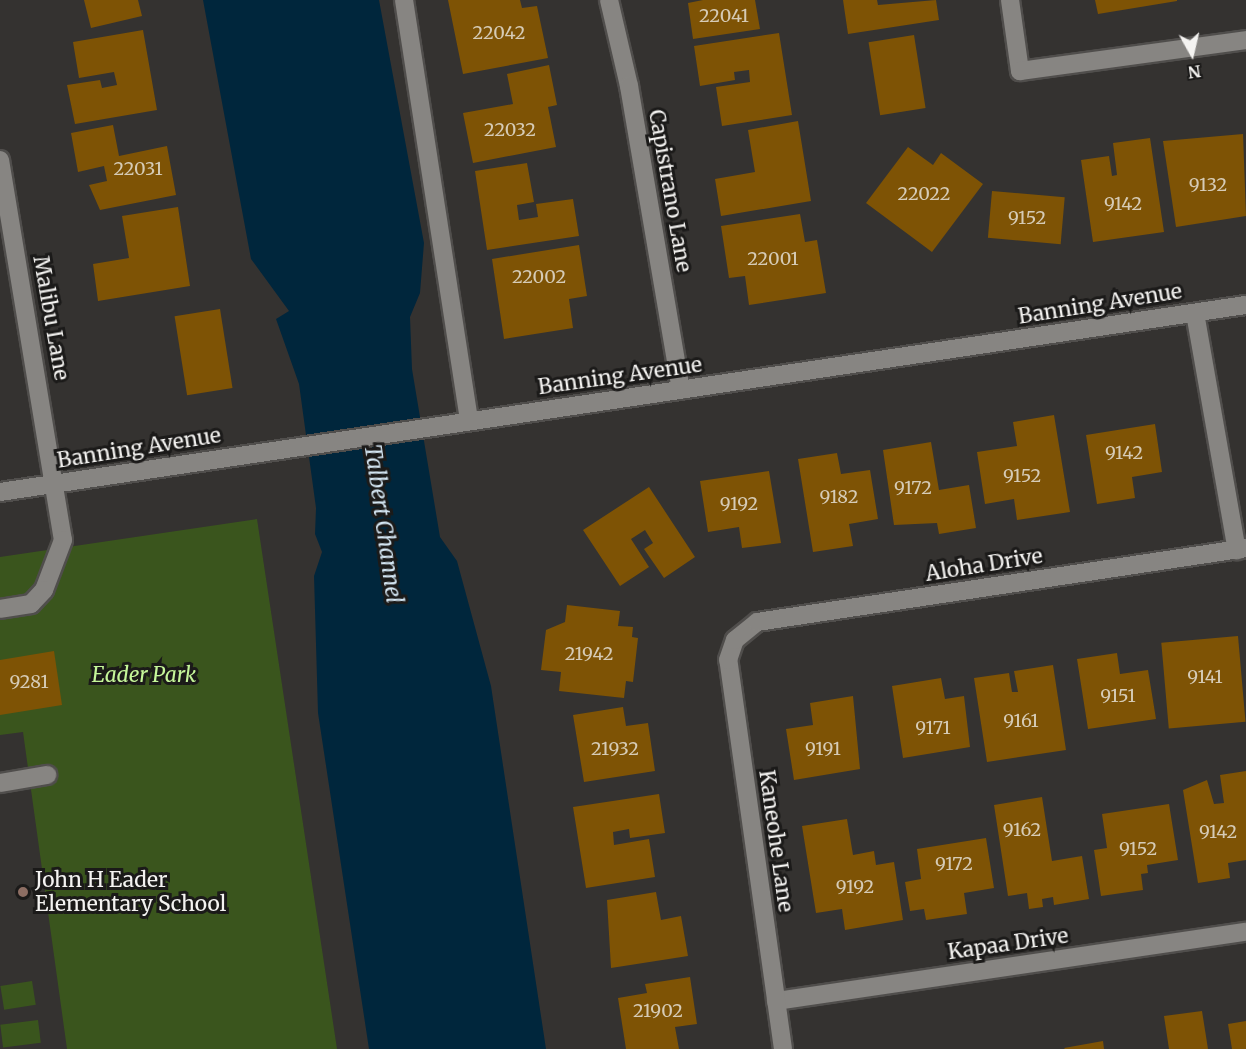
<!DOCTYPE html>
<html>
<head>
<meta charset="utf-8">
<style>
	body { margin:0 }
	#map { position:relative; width:1246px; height:1049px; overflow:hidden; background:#343230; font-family:Merriweather,serif }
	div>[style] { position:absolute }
	.green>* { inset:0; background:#3a551d; transform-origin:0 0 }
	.water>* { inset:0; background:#00263c }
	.building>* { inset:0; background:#7e5305; transform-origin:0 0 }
	.roads { filter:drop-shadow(2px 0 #504e4c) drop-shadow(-2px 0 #504e4c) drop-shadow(0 2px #504e4c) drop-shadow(0 -2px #504e4c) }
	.minor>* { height:18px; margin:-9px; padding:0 9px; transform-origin:9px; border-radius:9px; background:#878582 }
	.dots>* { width:16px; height:16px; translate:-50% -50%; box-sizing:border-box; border:3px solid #1b1a19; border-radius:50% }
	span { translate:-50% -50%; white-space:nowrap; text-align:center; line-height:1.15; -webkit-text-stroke:6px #1b1a19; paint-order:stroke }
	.number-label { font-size:18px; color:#d6cbb6 }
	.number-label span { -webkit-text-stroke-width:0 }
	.street-label { font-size:21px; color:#f4f3f1 }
	.park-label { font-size:21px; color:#c5f699; font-style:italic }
	.poi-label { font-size:21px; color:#f4f3f1 }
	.left { translate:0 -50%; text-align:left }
	.water-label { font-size:22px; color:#d5e7f4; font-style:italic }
	.north { position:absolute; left:1162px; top:24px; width:60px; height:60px; -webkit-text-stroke:4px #1b1a19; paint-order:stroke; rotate:172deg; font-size:16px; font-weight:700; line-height:24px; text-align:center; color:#f4f3f1 }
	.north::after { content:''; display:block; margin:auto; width:21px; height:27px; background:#f4f3f1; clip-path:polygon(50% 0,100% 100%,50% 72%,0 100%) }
</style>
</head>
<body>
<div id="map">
	<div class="green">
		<div style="clip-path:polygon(257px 519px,337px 1049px,67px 1049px,23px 732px,0 735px,0 557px)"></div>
		<div style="left:32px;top:981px;width:24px;height:32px;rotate:81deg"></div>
		<div style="left:38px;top:1020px;width:23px;height:38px;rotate:83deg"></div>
	</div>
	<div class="water">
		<div style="clip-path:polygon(203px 0,379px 0,424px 243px,420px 293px,410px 317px,412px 369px,440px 537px,457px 561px,491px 686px,546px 1049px,369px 1049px,318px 713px,314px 576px,322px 552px,315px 534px,316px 508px,299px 384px,276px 319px,289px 311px,251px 259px)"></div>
	</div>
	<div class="building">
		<div style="clip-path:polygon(84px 0,138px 0,142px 16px,91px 28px)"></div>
		<div style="clip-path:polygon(448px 0,520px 0,522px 8px,537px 6px,548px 58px,463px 74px)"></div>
		<div style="clip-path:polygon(703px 0,755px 0,760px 29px,693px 39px,688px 3px)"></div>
		<div style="clip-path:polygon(843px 0,877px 0,878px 5px,936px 0,939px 20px,848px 34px)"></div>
		<div style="clip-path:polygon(1095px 0,1177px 0,1177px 1px,1098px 14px)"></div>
		<div style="clip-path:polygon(143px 30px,157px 110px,75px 124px,67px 85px,100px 80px,102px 88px,117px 85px,114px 72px,79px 78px,73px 42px)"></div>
		<div style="clip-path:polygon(779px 33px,792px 115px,722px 126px,716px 87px,750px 82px,749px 70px,734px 72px,735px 80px,700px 86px,694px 46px)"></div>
		<div style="left:914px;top:35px;width:74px;height:46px;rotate:81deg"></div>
		<div style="clip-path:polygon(549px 65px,557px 105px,548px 107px,556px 147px,473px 163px,463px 113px,513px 104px,507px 74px)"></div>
		<div style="clip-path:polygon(798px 121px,811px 201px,721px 216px,715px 179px,755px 172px,748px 130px)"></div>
		<div style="clip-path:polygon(113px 125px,119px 156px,167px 146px,176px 195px,100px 210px,89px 185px,107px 181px,104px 166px,78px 172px,71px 133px)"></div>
		<div style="clip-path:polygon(1243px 134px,1246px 216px,1176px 227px,1163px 141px)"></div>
		<div style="clip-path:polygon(1150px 138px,1164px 232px,1093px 242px,1081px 160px,1109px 156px,1112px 176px,1117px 175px,1113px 143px)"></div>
		<div style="clip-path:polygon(908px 147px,933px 165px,941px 153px,983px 184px,932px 252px,866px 203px)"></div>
		<div style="clip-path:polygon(527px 163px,534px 202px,517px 205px,519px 220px,538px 217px,536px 204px,573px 199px,579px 236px,487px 250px,475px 171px)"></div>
		<div style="left:992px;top:191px;width:73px;height:47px;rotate:5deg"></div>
		<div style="clip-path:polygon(178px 207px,190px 286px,98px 301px,93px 264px,129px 258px,122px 216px)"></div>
		<div style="clip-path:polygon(800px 214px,805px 242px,817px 240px,826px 293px,749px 305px,745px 276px,729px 278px,721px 226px)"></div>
		<div style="clip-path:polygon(579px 245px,587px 296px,569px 299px,573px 328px,504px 339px,492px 259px)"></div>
		<div style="left:220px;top:309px;width:80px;height:46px;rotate:81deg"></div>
		<div style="clip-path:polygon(1054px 415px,1070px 512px,1017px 520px,1014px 499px,985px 504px,977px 452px,1017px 446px,1013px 422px)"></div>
		<div style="clip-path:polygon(1155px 424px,1162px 472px,1132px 477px,1135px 498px,1097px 504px,1086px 435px)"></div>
		<div style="clip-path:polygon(931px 442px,939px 490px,969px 485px,976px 528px,939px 534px,937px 523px,894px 525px,883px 450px)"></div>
		<div style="clip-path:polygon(837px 453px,841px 474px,870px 470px,878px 519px,849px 524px,853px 546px,813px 552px,798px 459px)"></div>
		<div style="clip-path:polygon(769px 471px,781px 543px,742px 548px,739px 527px,708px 532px,700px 481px)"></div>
		<div style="clip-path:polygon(649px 487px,695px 557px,664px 578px,644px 549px,653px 543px,645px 530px,631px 539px,649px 567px,620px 586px,583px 530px)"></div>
		<div style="clip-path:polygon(567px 605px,620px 611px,618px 626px,633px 627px,632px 637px,638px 638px,633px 682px,626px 681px,624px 698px,559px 691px,561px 672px,541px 670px,546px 630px,565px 622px)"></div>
		<div style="left:1238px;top:636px;width:86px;height:77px;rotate:85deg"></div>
		<div style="clip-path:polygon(54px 651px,62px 705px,0 715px,0 660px)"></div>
		<div style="clip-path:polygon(1117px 653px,1120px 674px,1148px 670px,1156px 719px,1088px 729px,1077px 659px)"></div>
		<div style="clip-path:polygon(1053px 665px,1066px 750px,987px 762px,974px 678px,1009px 673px,1012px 692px,1018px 692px,1014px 671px)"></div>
		<div style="clip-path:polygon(941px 678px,945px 699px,964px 696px,970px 747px,903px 758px,892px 686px)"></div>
		<div style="clip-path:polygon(853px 696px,860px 769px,794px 780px,786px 729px,813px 725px,810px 703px)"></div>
		<div style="clip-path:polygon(623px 707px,626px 726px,648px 723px,655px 771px,584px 782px,573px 715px)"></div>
		<div style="clip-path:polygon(1246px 771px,1246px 860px,1228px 863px,1230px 878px,1198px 883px,1183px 790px,1207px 780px,1214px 804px,1224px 803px,1220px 775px)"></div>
		<div style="clip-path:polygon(659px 794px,665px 833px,630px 838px,629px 829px,613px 832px,614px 845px,649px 839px,655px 877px,586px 888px,573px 807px)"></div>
		<div style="clip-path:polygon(1042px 797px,1052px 861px,1082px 856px,1089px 899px,1054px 905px,1053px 897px,1042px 899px,1043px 907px,1029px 909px,1027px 893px,1008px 896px,994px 805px)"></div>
		<div style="clip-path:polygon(1169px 804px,1178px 860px,1147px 865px,1148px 873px,1141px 874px,1143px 890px,1101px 896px,1094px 850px,1107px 848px,1102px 814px)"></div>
		<div style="clip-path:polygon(847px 819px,853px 855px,874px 851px,876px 865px,894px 862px,903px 920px,845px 930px,842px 909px,816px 913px,802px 826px)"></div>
		<div style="clip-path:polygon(986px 838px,994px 888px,964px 893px,967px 914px,926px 920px,924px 909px,910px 911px,905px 882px,921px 879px,917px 849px)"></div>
		<div style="clip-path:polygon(656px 892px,661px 920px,681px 916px,688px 956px,611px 968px,607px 900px)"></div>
		<div style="clip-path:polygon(690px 977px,697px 1024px,675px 1027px,679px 1049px,626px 1049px,618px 998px,647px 993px,645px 984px)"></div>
		<div style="clip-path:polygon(1202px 1011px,1208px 1049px,1169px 1049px,1164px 1016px)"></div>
		<div style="clip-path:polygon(1246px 1021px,1246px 1049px,1232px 1049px,1228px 1024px)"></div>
		<div style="clip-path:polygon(1103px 1041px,1104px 1049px,1065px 1049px,1064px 1048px)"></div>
	</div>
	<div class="roads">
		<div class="minor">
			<div style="left:404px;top:0;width:426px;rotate:81.2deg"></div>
			<div style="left:609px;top:0;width:88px;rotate:76.9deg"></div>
			<div style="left:629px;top:86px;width:308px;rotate:80.3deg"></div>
			<div style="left:1010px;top:0;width:72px;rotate:82deg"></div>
			<div style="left:1020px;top:71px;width:228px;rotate:-7.8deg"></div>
			<div style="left:0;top:160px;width:385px;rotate:80.6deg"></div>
			<div style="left:63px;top:540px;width:53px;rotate:110.8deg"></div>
			<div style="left:44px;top:590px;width:19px;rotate:133deg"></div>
			<div style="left:31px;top:604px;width:31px;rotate:171deg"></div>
			<div style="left:1195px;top:313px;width:241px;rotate:80deg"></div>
			<div style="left:0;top:492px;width:1260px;rotate:-8.54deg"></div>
			<div style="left:0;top:783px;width:48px;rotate:-9.7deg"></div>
			<div style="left:776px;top:1001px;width:475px;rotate:-8.4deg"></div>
			<div style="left:783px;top:1049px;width:393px;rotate:-98deg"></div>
			<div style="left:728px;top:660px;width:21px;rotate:-71deg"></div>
			<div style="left:735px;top:640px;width:28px;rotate:-39deg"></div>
			<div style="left:757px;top:622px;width:495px;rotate:-8.6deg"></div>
		</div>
	</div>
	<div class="dots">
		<div style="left:23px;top:892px;background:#8d6e63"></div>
	</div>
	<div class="number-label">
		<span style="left:724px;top:16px">22041</span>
		<span style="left:499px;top:33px">22042</span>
		<span style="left:510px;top:130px">22032</span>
		<span style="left:138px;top:169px">22031</span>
		<span style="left:1208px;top:185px">9132</span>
		<span style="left:924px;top:194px">22022</span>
		<span style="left:1123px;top:204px">9142</span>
		<span style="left:1027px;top:218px">9152</span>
		<span style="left:773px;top:259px">22001</span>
		<span style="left:539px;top:277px">22002</span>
		<span style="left:1124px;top:453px">9142</span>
		<span style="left:1022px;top:476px">9152</span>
		<span style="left:913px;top:488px">9172</span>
		<span style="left:839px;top:497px">9182</span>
		<span style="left:739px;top:504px">9192</span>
		<span style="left:589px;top:654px">21942</span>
		<span style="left:1205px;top:677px">9141</span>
		<span style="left:29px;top:682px">9281</span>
		<span style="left:1118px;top:696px">9151</span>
		<span style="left:1021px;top:721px">9161</span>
		<span style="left:933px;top:728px">9171</span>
		<span style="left:615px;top:749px">21932</span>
		<span style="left:823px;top:749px">9191</span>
		<span style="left:1022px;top:830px">9162</span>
		<span style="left:1218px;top:832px">9142</span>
		<span style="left:1138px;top:849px">9152</span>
		<span style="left:954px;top:864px">9172</span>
		<span style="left:855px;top:887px">9192</span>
		<span style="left:658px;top:1011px">21902</span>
	</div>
	<div class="street-label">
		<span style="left:670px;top:191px;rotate:80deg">Capistrano Lane</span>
		<span style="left:1100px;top:304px;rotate:-9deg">Banning Avenue</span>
		<span style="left:51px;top:318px;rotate:80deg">Malibu Lane</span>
		<span style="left:620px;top:376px;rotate:-8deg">Banning Avenue</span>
		<span style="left:139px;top:448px;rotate:-9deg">Banning Avenue</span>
		<span style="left:984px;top:565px;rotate:-9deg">Aloha Drive</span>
		<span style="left:776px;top:841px;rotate:82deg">Kaneohe Lane</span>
		<span style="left:1008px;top:944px;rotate:-8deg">Kapaa Drive</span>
	</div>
	<div class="park-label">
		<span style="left:144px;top:675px">Eader Park</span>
	</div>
	<div class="poi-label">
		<span class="left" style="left:35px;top:892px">John H Eader<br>Elementary School</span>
	</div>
	<div class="water-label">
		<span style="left:383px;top:524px;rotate:82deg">Talbert Channel</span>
	</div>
	<div class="north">N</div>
</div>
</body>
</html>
